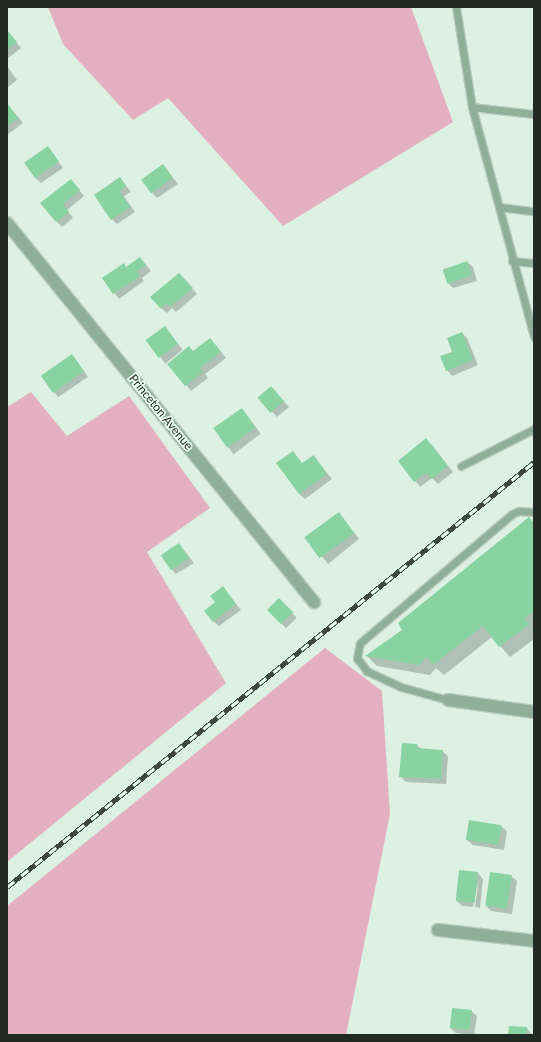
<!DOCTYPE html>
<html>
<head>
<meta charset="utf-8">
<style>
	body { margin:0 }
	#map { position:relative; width:541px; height:1042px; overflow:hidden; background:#ddf1e3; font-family:Lato,sans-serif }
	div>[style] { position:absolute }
	.green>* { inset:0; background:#e3b0c2 }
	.shadow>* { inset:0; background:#0003; transform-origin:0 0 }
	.building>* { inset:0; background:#89d3a3; transform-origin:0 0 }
	.roads { filter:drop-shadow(1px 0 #bbcdc1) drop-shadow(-1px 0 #bbcdc1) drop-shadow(0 1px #bbcdc1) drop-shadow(0 -1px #bbcdc1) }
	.service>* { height:7px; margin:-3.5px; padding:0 3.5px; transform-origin:3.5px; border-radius:3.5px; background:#90af99 }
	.minor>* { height:12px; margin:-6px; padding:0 6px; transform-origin:6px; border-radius:6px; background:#90af99 }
	.rail>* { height:4.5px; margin-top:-2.25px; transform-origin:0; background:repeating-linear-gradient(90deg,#ebfff0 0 9px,#3e4841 0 18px); box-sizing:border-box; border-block:1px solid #3e4841 }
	span { translate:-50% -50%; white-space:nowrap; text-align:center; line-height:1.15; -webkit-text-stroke:3.5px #ebfff0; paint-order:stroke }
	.street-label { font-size:12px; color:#222a24 }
	.frame { position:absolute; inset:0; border:8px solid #222a24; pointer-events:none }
</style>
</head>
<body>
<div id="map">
	<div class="green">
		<div style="clip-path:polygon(48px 7px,411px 7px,453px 122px,283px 226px,168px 98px,133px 120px,63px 44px)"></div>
		<div style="clip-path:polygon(31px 392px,67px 436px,129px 396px,210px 508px,147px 552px,226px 683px,7px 862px,7px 407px)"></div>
		<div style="clip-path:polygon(325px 648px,382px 691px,390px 814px,346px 1035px,7px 1035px,7px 906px)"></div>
	</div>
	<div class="shadow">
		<div style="clip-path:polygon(7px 31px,21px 48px,7px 59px)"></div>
		<div style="clip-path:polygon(7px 66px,17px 80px,7px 88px)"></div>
		<div style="clip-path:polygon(7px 104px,23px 123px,7px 135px)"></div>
		<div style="clip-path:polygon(48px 147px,63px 168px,41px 183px,35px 178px)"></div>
		<div style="clip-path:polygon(163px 165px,178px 184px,157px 198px,152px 193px)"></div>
		<div style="clip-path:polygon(120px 178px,131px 192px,124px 196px,135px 212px,117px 224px,112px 219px)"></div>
		<div style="clip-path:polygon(71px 180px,84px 196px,67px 210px,73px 218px,62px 227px,57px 222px)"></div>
		<div style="clip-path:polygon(140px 258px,151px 271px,142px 278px,144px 281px,119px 299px,104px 279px,124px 264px,127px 268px)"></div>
		<div style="clip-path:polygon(467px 262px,473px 267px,477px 281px,453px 288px,448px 283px,444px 269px)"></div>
		<div style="clip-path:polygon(184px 279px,197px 294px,176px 312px,172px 308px,167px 313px,161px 308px)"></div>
		<div style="left:165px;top:328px;width:28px;height:22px;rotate:51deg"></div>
		<div style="clip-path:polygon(462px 333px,467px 338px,478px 365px,452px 376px,447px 370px)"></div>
		<div style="clip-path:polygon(215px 344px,226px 358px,205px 374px,208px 378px,191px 391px,169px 364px)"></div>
		<div style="clip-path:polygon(72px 355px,88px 377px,58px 397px,53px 391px)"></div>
		<div style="clip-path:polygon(276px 393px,289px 407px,277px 417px,260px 398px)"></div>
		<div style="left:242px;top:409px;width:31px;height:34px;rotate:53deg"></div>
		<div style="clip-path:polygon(432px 445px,453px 472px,438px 484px,432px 478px,420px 487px,399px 461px)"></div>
		<div style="clip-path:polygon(313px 456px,332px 479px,305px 499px,299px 494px,303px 464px)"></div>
		<div style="left:339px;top:514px;width:32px;height:40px;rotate:51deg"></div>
		<div style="clip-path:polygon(534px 523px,534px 639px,510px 657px,492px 637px,444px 675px,436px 668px,430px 675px,377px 666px,367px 656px,403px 630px)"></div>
		<div style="clip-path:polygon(179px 544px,194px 563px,176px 574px,171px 569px)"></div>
		<div style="clip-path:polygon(223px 588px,241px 610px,219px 626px,213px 621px,216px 602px)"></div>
		<div style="left:279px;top:600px;width:25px;height:15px;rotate:45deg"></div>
		<div style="clip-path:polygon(417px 745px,421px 749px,442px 751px,448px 756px,446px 784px,406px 782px,400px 776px)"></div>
		<div style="clip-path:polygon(501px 826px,507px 831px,504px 850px,473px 845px,467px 840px)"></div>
		<div style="clip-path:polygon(478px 873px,483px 879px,480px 908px,475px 907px,479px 877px,473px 907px,462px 906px,456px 900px)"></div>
		<div style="clip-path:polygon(511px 876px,517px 881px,512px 914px,491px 911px,486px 906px)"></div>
		<div style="clip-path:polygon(471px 1011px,477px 1016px,474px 1035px,456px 1033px,450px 1028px)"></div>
		<div style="clip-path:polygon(527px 1028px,532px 1035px,509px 1035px)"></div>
	</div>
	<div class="building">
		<div style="clip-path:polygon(7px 30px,17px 42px,7px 50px)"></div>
		<div style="clip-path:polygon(7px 103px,18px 118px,7px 126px)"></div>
		<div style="left:48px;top:146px;width:19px;height:29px;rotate:55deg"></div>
		<div style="left:163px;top:164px;width:17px;height:27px;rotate:54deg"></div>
		<div style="clip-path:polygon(120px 177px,126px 186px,119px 191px,130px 207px,111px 220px,94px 195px)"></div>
		<div style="clip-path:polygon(71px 179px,80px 190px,63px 204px,69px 212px,56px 222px,40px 203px)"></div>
		<div style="clip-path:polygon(140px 257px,146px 265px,137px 272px,140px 276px,113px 294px,102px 278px,124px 263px,126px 267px)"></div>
		<div style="left:467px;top:261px;width:15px;height:26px;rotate:70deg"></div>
		<div style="clip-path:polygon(179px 273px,193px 288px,170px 307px,167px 303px,161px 309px,150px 297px)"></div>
		<div style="left:165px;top:326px;width:22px;height:24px;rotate:54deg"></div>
		<div style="clip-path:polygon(462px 332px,473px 360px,446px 371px,440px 356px,452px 352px,447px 338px)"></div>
		<div style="clip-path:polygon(210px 338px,221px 352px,200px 368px,203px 372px,185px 386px,167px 364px,189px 346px,193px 351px)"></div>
		<div style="left:72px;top:354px;width:21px;height:38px;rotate:55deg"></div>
		<div style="left:271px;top:386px;width:20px;height:18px;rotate:49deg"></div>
		<div style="left:242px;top:408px;width:24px;height:35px;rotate:55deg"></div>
		<div style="clip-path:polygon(426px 438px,448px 466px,432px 479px,426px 473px,414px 482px,398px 461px)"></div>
		<div style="clip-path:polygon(293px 451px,302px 463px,314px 455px,327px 474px,299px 494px,276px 463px)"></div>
		<div style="left:339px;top:512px;width:26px;height:43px;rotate:54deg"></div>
		<div style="clip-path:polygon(529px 517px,534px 523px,534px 611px,524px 619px,530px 624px,499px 647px,483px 626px,433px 665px,427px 656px,419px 665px,365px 656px,402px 630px,398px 623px)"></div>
		<div style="left:179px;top:543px;width:18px;height:22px;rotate:56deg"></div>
		<div style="clip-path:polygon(223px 586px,236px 604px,213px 622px,204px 611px,215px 602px,210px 596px)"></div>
		<div style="left:279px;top:598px;width:20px;height:17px;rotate:45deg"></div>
		<div style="clip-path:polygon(402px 743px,417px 744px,417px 748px,443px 750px,441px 779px,399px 777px)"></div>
		<div style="left:469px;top:820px;width:33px;height:20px;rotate:9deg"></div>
		<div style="left:459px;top:870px;width:19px;height:31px;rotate:6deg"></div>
		<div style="left:490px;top:872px;width:22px;height:34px;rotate:8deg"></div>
		<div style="left:452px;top:1008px;width:20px;height:20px;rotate:6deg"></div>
		<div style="clip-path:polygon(509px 1026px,527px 1027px,527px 1035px,508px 1035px)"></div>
	</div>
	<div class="roads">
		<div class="service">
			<div style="left:456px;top:7px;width:101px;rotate:80.9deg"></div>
			<div style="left:472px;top:107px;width:62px;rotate:6.4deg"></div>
			<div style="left:472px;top:107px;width:238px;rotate:74.9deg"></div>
			<div style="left:499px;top:207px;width:35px;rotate:7deg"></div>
			<div style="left:512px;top:261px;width:22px;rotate:5deg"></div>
			<div style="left:461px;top:466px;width:82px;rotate:-26.9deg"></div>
			<div style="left:448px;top:700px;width:49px;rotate:-164.5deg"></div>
			<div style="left:401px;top:687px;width:38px;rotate:-155deg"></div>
			<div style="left:367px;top:671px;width:16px;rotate:-128deg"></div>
			<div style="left:357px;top:658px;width:15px;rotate:-79deg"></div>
			<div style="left:360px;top:643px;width:199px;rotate:-40.3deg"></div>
			<div style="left:512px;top:514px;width:8px;rotate:-23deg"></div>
			<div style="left:519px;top:511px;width:15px;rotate:4deg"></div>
		</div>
		<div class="minor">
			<div style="left:7px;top:223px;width:488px;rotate:51deg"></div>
			<div style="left:448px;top:700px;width:87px;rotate:7.9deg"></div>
			<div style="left:438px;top:930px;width:97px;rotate:6.5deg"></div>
		</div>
	</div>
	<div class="rail">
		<div style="left:7px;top:887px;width:677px;rotate:-38.88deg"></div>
	</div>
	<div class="street-label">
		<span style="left:161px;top:412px;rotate:51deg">Princeton Avenue</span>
	</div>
	<div class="frame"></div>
</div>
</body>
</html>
